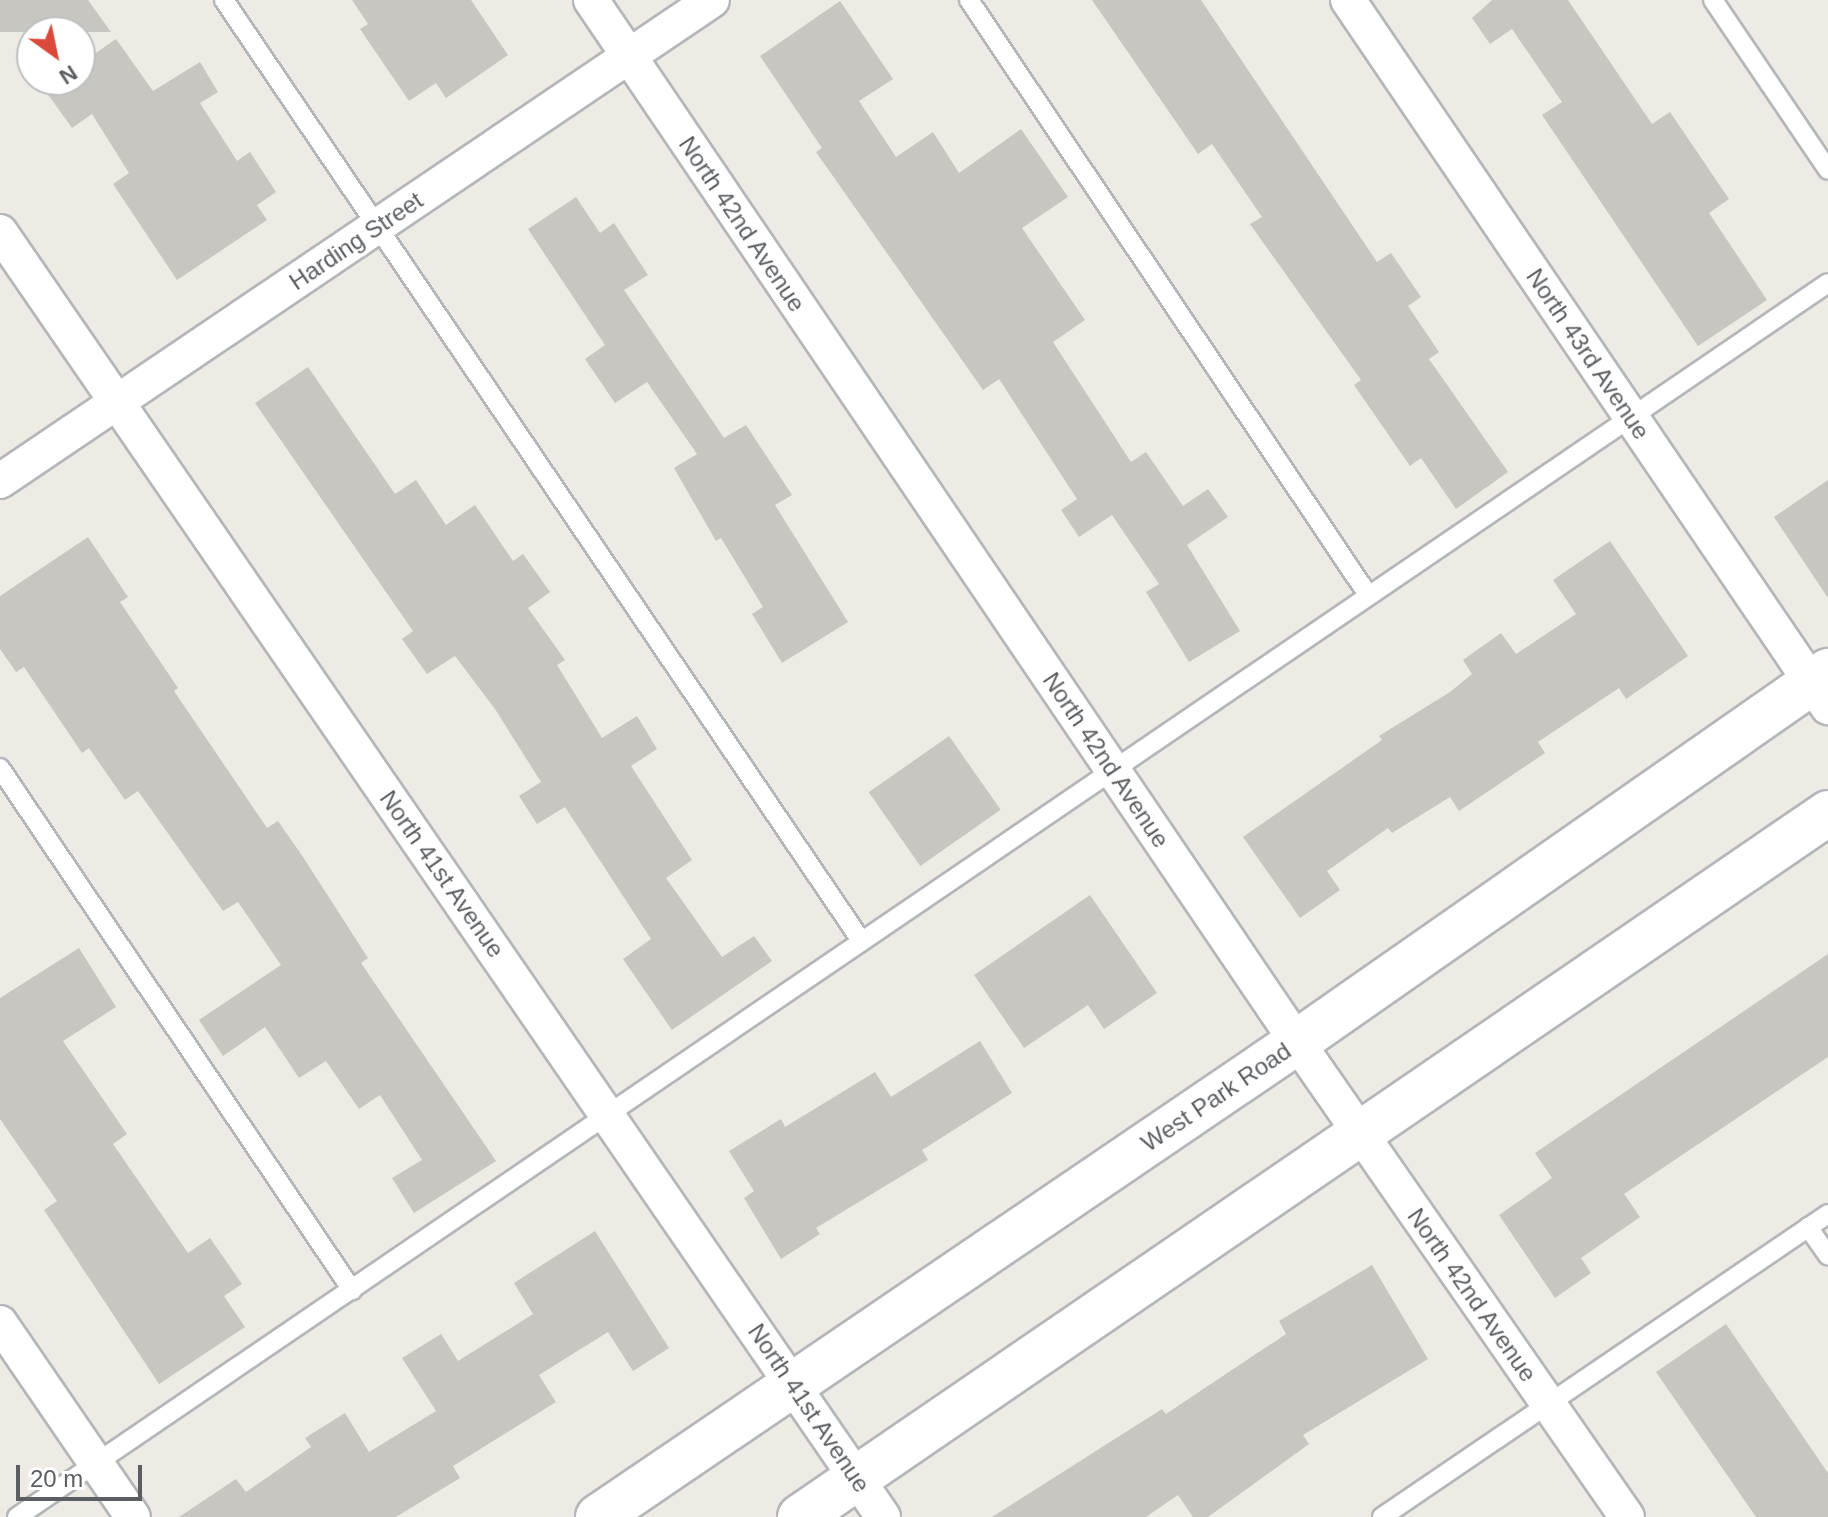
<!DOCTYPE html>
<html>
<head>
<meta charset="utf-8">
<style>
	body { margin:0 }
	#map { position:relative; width:1828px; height:1517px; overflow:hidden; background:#edebe3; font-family:Helvetica,sans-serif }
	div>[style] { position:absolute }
	.building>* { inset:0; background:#c8c6c0; transform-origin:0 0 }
	.roads { filter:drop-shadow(2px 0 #b4b6b9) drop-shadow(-2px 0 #b4b6b9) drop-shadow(0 2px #b4b6b9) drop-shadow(0 -2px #b4b6b9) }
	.service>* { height:18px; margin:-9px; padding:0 9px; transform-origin:9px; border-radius:9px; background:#fff }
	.minor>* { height:34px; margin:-17px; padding:0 17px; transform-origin:17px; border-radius:17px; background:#fff }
	.tertiary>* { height:44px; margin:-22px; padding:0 22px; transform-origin:22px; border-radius:22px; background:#fff }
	span { translate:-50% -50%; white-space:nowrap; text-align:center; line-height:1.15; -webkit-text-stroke:7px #fff; paint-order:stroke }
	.street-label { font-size:24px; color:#5b5f63 }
	.north { position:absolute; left:16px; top:16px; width:80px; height:80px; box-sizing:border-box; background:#fff; border:2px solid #bdbfc1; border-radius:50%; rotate:147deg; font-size:22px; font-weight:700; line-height:32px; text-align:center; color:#5b5f63 }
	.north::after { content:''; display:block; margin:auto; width:28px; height:36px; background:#db493b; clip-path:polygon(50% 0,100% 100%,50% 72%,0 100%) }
	.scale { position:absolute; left:16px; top:1465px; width:126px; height:36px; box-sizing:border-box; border:4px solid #5b5f63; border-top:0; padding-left:10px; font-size:24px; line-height:28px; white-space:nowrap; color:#5b5f63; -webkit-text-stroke:6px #fff; paint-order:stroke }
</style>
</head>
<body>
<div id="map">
	<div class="building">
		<div style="clip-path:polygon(0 0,88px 0,111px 32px,0 32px)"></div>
		<div style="clip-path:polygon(352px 0,471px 0,508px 55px,446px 98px,436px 83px,409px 101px,360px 29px,368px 24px)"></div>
		<div style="clip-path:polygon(1092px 0,1201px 0,1377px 262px,1391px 253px,1421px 297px,1408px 306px,1439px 352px,1429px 359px,1508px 472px,1456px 509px,1421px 458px,1410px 466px,1354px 385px,1361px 380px,1250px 224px,1262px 217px,1212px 144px,1198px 154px)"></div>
		<div style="clip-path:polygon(1492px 0,1568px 0,1652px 124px,1670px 112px,1729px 199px,1709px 213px,1767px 300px,1698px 346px,1542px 115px,1562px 102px,1512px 29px,1490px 44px,1472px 18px)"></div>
		<div style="clip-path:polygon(840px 1px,893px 79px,859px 101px,896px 157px,933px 132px,959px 173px,1021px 129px,1068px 197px,1022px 228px,1085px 320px,1053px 342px,1131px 462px,1146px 452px,1183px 506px,1208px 489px,1228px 517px,1187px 545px,1240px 631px,1189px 662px,1146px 592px,1159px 584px,1112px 515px,1079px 537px,1061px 510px,1077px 499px,999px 379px,983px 390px,816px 152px,822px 148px,760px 56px)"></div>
		<div style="clip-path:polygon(116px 39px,153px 91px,200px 62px,218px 92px,200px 103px,237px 161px,250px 152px,276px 192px,257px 205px,267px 220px,177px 280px,113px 184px,129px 173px,92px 114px,72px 128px,44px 89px,58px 80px,80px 80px,80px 64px)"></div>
		<div style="clip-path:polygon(576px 197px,600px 233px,614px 223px,648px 275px,624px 290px,724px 438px,746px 425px,792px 495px,775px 505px,848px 622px,782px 663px,752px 614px,763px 607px,721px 538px,716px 541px,674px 468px,697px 454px,647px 382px,615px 403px,585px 359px,605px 345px,528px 229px)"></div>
		<div style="clip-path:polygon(308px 367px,395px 494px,416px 480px,446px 525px,475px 505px,513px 561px,523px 554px,550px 592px,528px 608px,565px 660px,557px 665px,602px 738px,637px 716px,657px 749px,631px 766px,692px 860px,666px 878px,722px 957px,754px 936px,772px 961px,672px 1030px,623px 959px,651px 939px,565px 807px,537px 824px,519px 796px,541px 782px,495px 709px,455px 656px,427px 674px,402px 639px,413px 631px,255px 403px)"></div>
		<div style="clip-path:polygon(1828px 480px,1828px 598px,1774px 517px)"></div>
		<div style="clip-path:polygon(88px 537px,128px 597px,120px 602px,178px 688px,174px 691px,267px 828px,278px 821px,303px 857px,368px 958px,361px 963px,496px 1161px,414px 1213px,392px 1178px,422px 1160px,380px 1095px,359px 1109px,326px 1061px,299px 1078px,265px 1027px,223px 1056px,199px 1020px,281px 965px,238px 902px,223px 911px,138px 791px,125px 800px,89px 748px,82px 753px,24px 667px,16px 672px,0 649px,0 596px)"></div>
		<div style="clip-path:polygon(1610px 541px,1688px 656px,1626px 699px,1619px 688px,1538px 742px,1545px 753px,1459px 811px,1450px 797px,1392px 833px,1388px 828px,1327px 871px,1340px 890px,1300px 918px,1243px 837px,1382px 740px,1379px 736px,1450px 692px,1472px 674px,1463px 660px,1501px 633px,1516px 654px,1576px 614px,1553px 580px)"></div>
		<div style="left:949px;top:736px;width:90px;height:98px;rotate:55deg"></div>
		<div style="clip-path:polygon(1090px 895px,1157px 993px,1104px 1029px,1088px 1005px,1024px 1048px,974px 975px)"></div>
		<div style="clip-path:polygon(79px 948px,116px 1007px,63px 1041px,127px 1134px,113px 1144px,188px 1253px,210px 1238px,242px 1284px,224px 1296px,245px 1327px,159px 1384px,44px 1210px,57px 1201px,0 1119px,0 998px)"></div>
		<div style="clip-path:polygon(1828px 954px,1828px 1057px,1624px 1194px,1640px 1217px,1581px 1258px,1591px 1273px,1555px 1298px,1499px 1215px,1552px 1178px,1535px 1153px)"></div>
		<div style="clip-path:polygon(980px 1041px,1012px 1093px,922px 1150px,928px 1160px,816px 1228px,820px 1234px,781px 1259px,744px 1198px,754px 1191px,729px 1151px,781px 1119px,785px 1127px,875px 1072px,891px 1097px)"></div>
		<div style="clip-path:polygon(595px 1231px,669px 1348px,633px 1371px,608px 1332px,539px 1375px,556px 1402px,453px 1466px,460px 1478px,396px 1517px,179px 1517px,236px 1479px,246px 1492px,311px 1447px,305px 1438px,345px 1413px,369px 1452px,436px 1411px,402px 1358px,441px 1334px,458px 1361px,533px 1314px,514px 1283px)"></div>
		<div style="clip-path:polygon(1372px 1265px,1428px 1359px,1303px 1435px,1309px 1444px,1208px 1517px,1193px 1517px,1178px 1495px,1146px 1517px,992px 1517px,1162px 1409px,1166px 1414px,1286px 1334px,1279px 1321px)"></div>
		<div style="clip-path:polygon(1726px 1324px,1828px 1473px,1828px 1517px,1756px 1517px,1656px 1372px)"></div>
	</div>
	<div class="roads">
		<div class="service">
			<div style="left:224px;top:0;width:1134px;rotate:55.89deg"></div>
			<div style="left:969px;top:0;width:716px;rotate:56.15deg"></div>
			<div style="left:1713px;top:0;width:205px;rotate:55.9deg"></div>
			<div style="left:0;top:768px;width:630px;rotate:56.01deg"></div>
			<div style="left:1808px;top:1227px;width:35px;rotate:55deg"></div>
			<div style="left:17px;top:1517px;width:2191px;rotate:-34.27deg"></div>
			<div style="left:1382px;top:1517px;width:539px;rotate:-34.19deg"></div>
		</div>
		<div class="minor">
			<div style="left:591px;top:0;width:1259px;rotate:55.88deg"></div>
			<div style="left:1297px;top:1042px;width:578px;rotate:55.21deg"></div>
			<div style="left:1348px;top:0;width:855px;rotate:55.83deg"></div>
			<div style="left:0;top:232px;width:1559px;rotate:55.5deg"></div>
			<div style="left:0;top:481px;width:859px;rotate:-34.04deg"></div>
			<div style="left:0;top:1323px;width:235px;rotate:55.6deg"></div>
		</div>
		<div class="tertiary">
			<div style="left:598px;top:1517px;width:845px;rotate:-34.2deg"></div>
			<div style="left:1297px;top:1042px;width:648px;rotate:-34.94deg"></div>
			<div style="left:800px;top:1517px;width:1246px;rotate:-34.4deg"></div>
		</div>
	</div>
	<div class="street-label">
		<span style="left:742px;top:224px;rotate:56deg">North 42nd Avenue</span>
		<span style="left:356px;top:241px;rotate:-34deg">Harding Street</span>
		<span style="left:1588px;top:354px;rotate:56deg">North 43rd Avenue</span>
		<span style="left:1106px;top:760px;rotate:56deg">North 42nd Avenue</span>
		<span style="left:442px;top:874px;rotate:55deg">North 41st Avenue</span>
		<span style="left:1216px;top:1097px;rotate:-34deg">West Park Road</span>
		<span style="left:1472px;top:1295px;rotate:55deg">North 42nd Avenue</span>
		<span style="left:809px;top:1408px;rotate:56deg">North 41st Avenue</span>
	</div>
	<div class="north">N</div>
	<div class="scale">20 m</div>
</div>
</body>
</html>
